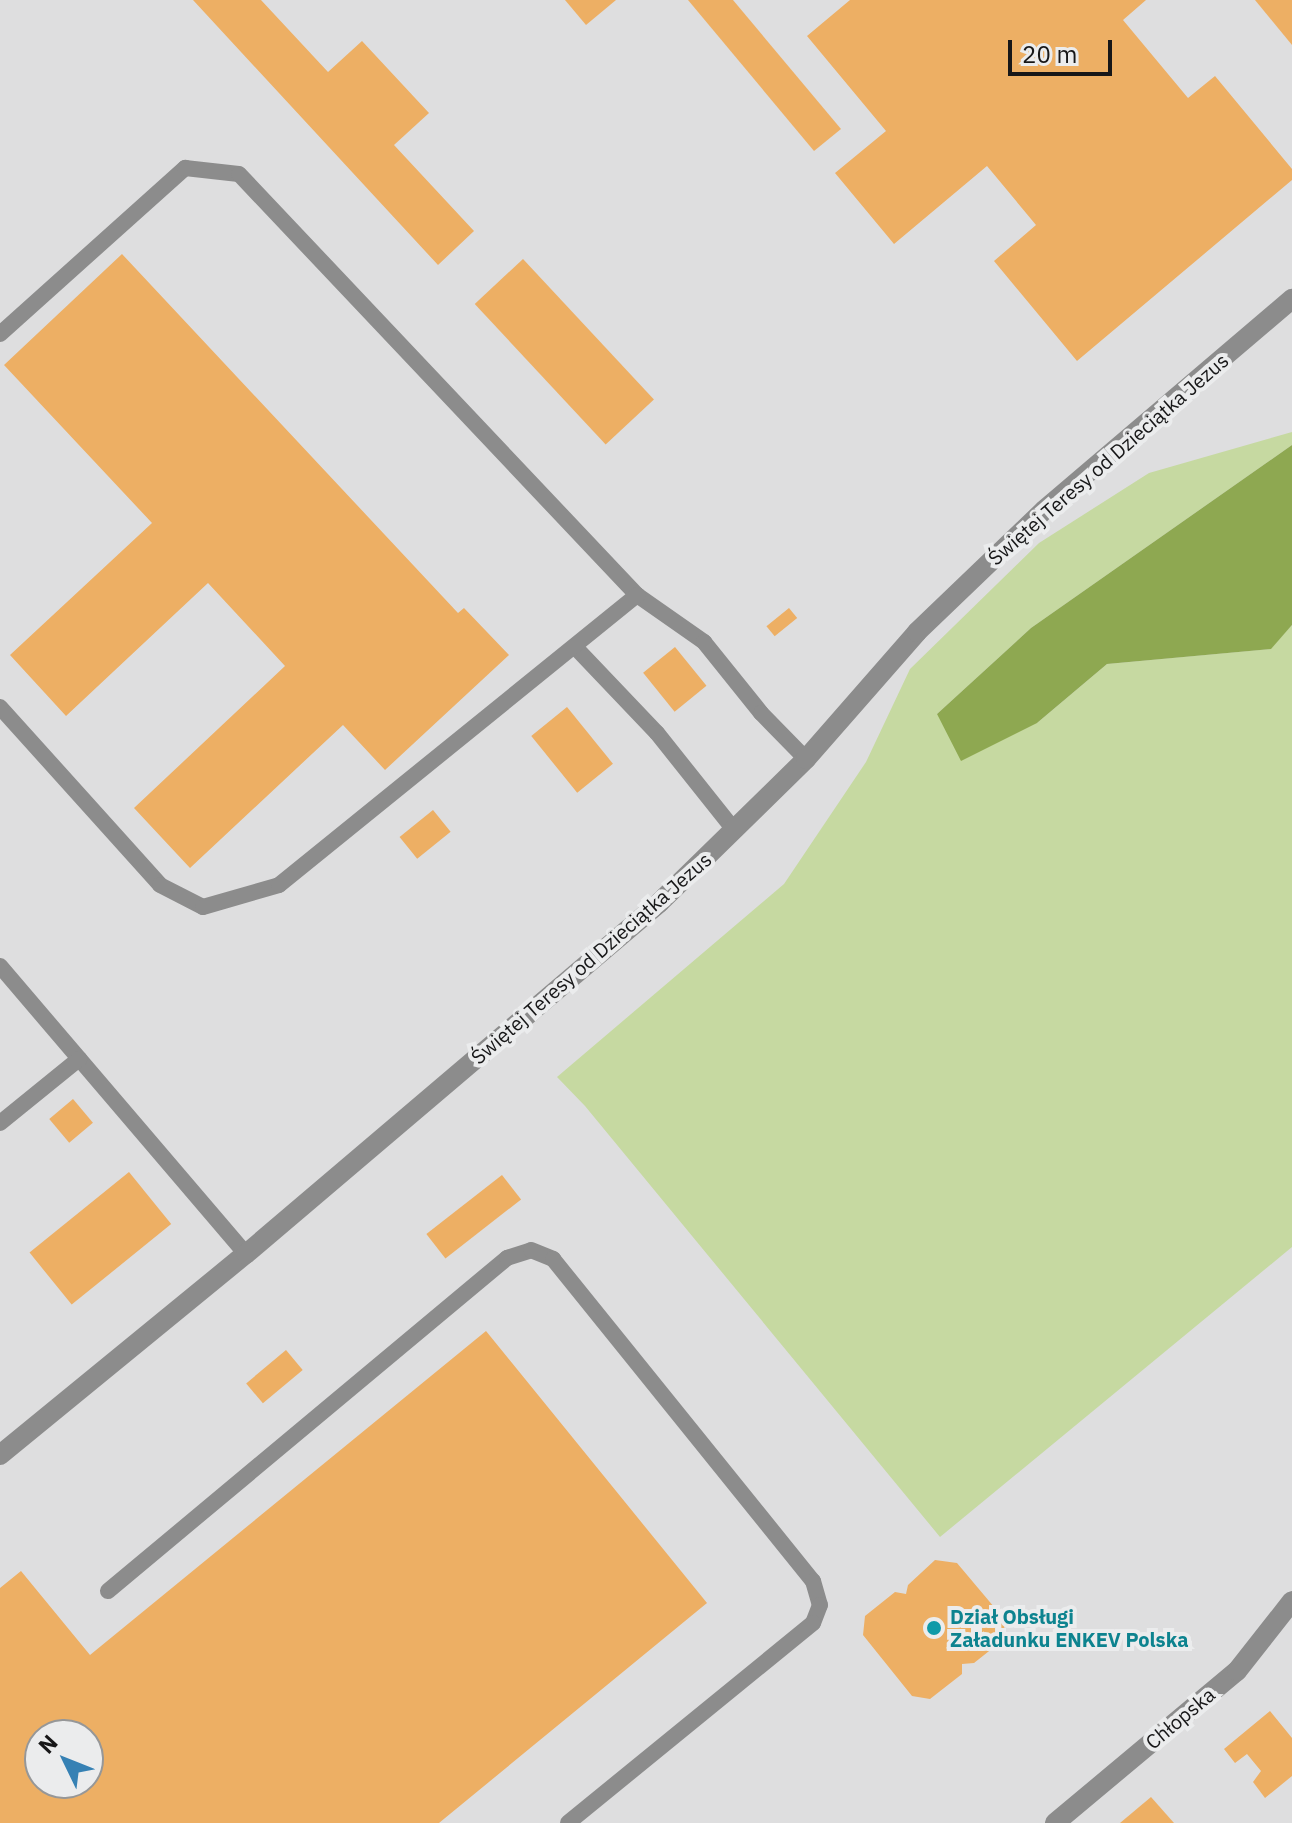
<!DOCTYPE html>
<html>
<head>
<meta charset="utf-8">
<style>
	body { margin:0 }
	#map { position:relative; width:1292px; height:1823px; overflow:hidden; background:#dededf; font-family:"IBM Plex Sans",sans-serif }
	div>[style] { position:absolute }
	.green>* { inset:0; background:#c6d9a1 }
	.forest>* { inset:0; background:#8ea851 }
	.building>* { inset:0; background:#edaf64; transform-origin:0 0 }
	.lane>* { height:16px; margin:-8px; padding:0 8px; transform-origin:8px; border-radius:8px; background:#8c8c8c }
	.street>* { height:20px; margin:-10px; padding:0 10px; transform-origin:10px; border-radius:10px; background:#8c8c8c }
	.dots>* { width:22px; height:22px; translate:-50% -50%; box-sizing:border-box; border:4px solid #ebeced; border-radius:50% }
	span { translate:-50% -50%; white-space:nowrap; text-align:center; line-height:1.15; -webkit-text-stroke:8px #ebeced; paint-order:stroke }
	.street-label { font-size:20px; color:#171718 }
	.culture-label { font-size:20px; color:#0d838f; font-weight:700 }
	.left { translate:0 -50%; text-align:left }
	.north { position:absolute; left:24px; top:1719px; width:80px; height:80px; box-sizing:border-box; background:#ebeced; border:2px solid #969798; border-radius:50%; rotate:313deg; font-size:22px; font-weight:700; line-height:32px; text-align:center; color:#171718 }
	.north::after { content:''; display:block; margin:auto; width:28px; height:36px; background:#3681b4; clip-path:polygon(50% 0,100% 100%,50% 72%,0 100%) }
	.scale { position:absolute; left:1008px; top:40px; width:104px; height:36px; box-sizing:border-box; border:4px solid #171718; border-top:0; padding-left:10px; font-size:24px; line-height:28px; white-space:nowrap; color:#171718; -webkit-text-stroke:6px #ebeced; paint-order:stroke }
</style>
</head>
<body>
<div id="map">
	<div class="green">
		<div style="clip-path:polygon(1292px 432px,1292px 445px,1031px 628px,937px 714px,1037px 723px,1107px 664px,1270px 649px,1292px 625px,1292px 1247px,940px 1537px,585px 1106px,557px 1077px,784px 884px,866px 762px,910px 669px,1039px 543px,1149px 473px)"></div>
	</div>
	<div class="forest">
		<div style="clip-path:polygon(1292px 445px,1292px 625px,1271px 649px,1107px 664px,1037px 723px,961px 761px,937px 714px,1031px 628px)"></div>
	</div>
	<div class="building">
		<div style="clip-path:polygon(193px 0,261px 0,328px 72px,362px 41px,429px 113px,394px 145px,474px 231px,438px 265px)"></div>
		<div style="clip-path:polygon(565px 0,616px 0,586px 25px)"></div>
		<div style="clip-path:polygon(688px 0,733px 0,841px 129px,814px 151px)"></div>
		<div style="clip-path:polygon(850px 0,1146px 0,1123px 20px,1188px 98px,1215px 76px,1292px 169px,1292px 180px,1077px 361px,994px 261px,1036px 225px,987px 166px,894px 244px,835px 173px,886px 131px,807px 36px)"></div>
		<div style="clip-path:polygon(1255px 0,1292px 0,1292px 45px)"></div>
		<div style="clip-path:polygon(122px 254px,458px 613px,464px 608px,509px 655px,385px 770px,343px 725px,190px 868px,134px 808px,285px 666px,208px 583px,66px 716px,10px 655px,152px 523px,4px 365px)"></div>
		<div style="left:523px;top:259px;width:192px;height:66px;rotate:47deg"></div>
		<div style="left:789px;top:608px;width:13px;height:29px;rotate:51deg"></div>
		<div style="left:675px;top:647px;width:50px;height:41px;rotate:51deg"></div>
		<div style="left:567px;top:707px;width:73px;height:46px;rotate:51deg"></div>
		<div style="left:433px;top:810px;width:28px;height:43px;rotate:51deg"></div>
		<div style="left:73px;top:1099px;width:31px;height:31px;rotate:50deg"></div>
		<div style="left:129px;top:1172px;width:67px;height:128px;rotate:51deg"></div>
		<div style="left:502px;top:1175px;width:31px;height:96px;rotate:52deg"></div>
		<div style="clip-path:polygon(evenodd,486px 1331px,707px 1603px,439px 1823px,0 1823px,0 1588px,21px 1571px,90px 1655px,486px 1331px,40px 1735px,88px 1735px,88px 1783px,40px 1783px,40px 1735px)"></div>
		<div style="left:286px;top:1350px;width:26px;height:52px;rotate:50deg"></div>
		<div style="clip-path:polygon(935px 1560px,957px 1563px,1005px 1620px,1003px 1640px,974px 1663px,962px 1664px,962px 1674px,930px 1699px,912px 1696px,863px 1635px,865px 1616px,895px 1592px,906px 1594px,908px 1585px)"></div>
		<div style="clip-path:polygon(1270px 1711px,1292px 1738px,1292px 1776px,1265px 1798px,1253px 1782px,1261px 1771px,1247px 1754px,1235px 1763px,1224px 1749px)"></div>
		<div style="clip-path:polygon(1151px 1797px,1174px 1823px,1120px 1823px)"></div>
	</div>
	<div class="lane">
		<div style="left:0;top:334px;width:249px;rotate:-41.9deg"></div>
		<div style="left:185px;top:168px;width:54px;rotate:6.3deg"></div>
		<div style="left:239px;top:174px;width:579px;rotate:46.61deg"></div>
		<div style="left:637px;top:595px;width:82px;rotate:35deg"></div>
		<div style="left:704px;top:642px;width:91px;rotate:51.2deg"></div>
		<div style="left:761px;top:713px;width:64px;rotate:45.6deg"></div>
		<div style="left:576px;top:648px;width:117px;rotate:46.4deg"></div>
		<div style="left:657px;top:733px;width:125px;rotate:51.5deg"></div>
		<div style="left:0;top:707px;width:239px;rotate:48deg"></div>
		<div style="left:160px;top:885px;width:48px;rotate:27.1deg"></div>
		<div style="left:203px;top:907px;width:79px;rotate:-16.1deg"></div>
		<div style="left:279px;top:885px;width:461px;rotate:-39deg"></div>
		<div style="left:0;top:966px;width:379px;rotate:49.5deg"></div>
		<div style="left:0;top:1123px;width:102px;rotate:-39deg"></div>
		<div style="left:108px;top:1591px;width:520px;rotate:-39.85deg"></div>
		<div style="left:507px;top:1258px;width:25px;rotate:-18deg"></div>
		<div style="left:531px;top:1250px;width:24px;rotate:22deg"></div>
		<div style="left:553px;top:1259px;width:414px;rotate:51.1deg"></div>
		<div style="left:813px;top:1581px;width:25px;rotate:74deg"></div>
		<div style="left:820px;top:1605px;width:19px;rotate:111deg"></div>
		<div style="left:813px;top:1623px;width:316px;rotate:140.8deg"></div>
	</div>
	<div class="street">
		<div style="left:0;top:1455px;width:318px;rotate:-39.3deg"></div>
		<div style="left:246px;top:1254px;width:542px;rotate:-40.36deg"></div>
		<div style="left:659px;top:903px;width:206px;rotate:-44.4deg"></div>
		<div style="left:806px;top:759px;width:169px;rotate:-48.8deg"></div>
		<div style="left:917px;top:632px;width:176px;rotate:-43.8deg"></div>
		<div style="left:1044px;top:510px;width:326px;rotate:-40.4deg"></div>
		<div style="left:1055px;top:1823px;width:237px;rotate:-39.9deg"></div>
		<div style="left:1237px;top:1671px;width:89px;rotate:-51.8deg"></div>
	</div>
	<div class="dots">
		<div style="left:934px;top:1628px;background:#0f9aa8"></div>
	</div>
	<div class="street-label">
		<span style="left:1108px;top:459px;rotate:-41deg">Świętej Teresy od Dzieciątka Jezus</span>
		<span style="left:591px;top:958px;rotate:-41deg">Świętej Teresy od Dzieciątka Jezus</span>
		<span style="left:1180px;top:1718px;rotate:-40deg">Chłopska</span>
	</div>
	<div class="culture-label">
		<span class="left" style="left:950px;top:1628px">Dział Obsługi<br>Załadunku ENKEV Polska</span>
	</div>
	<div class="north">N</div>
	<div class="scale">20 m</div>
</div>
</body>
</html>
